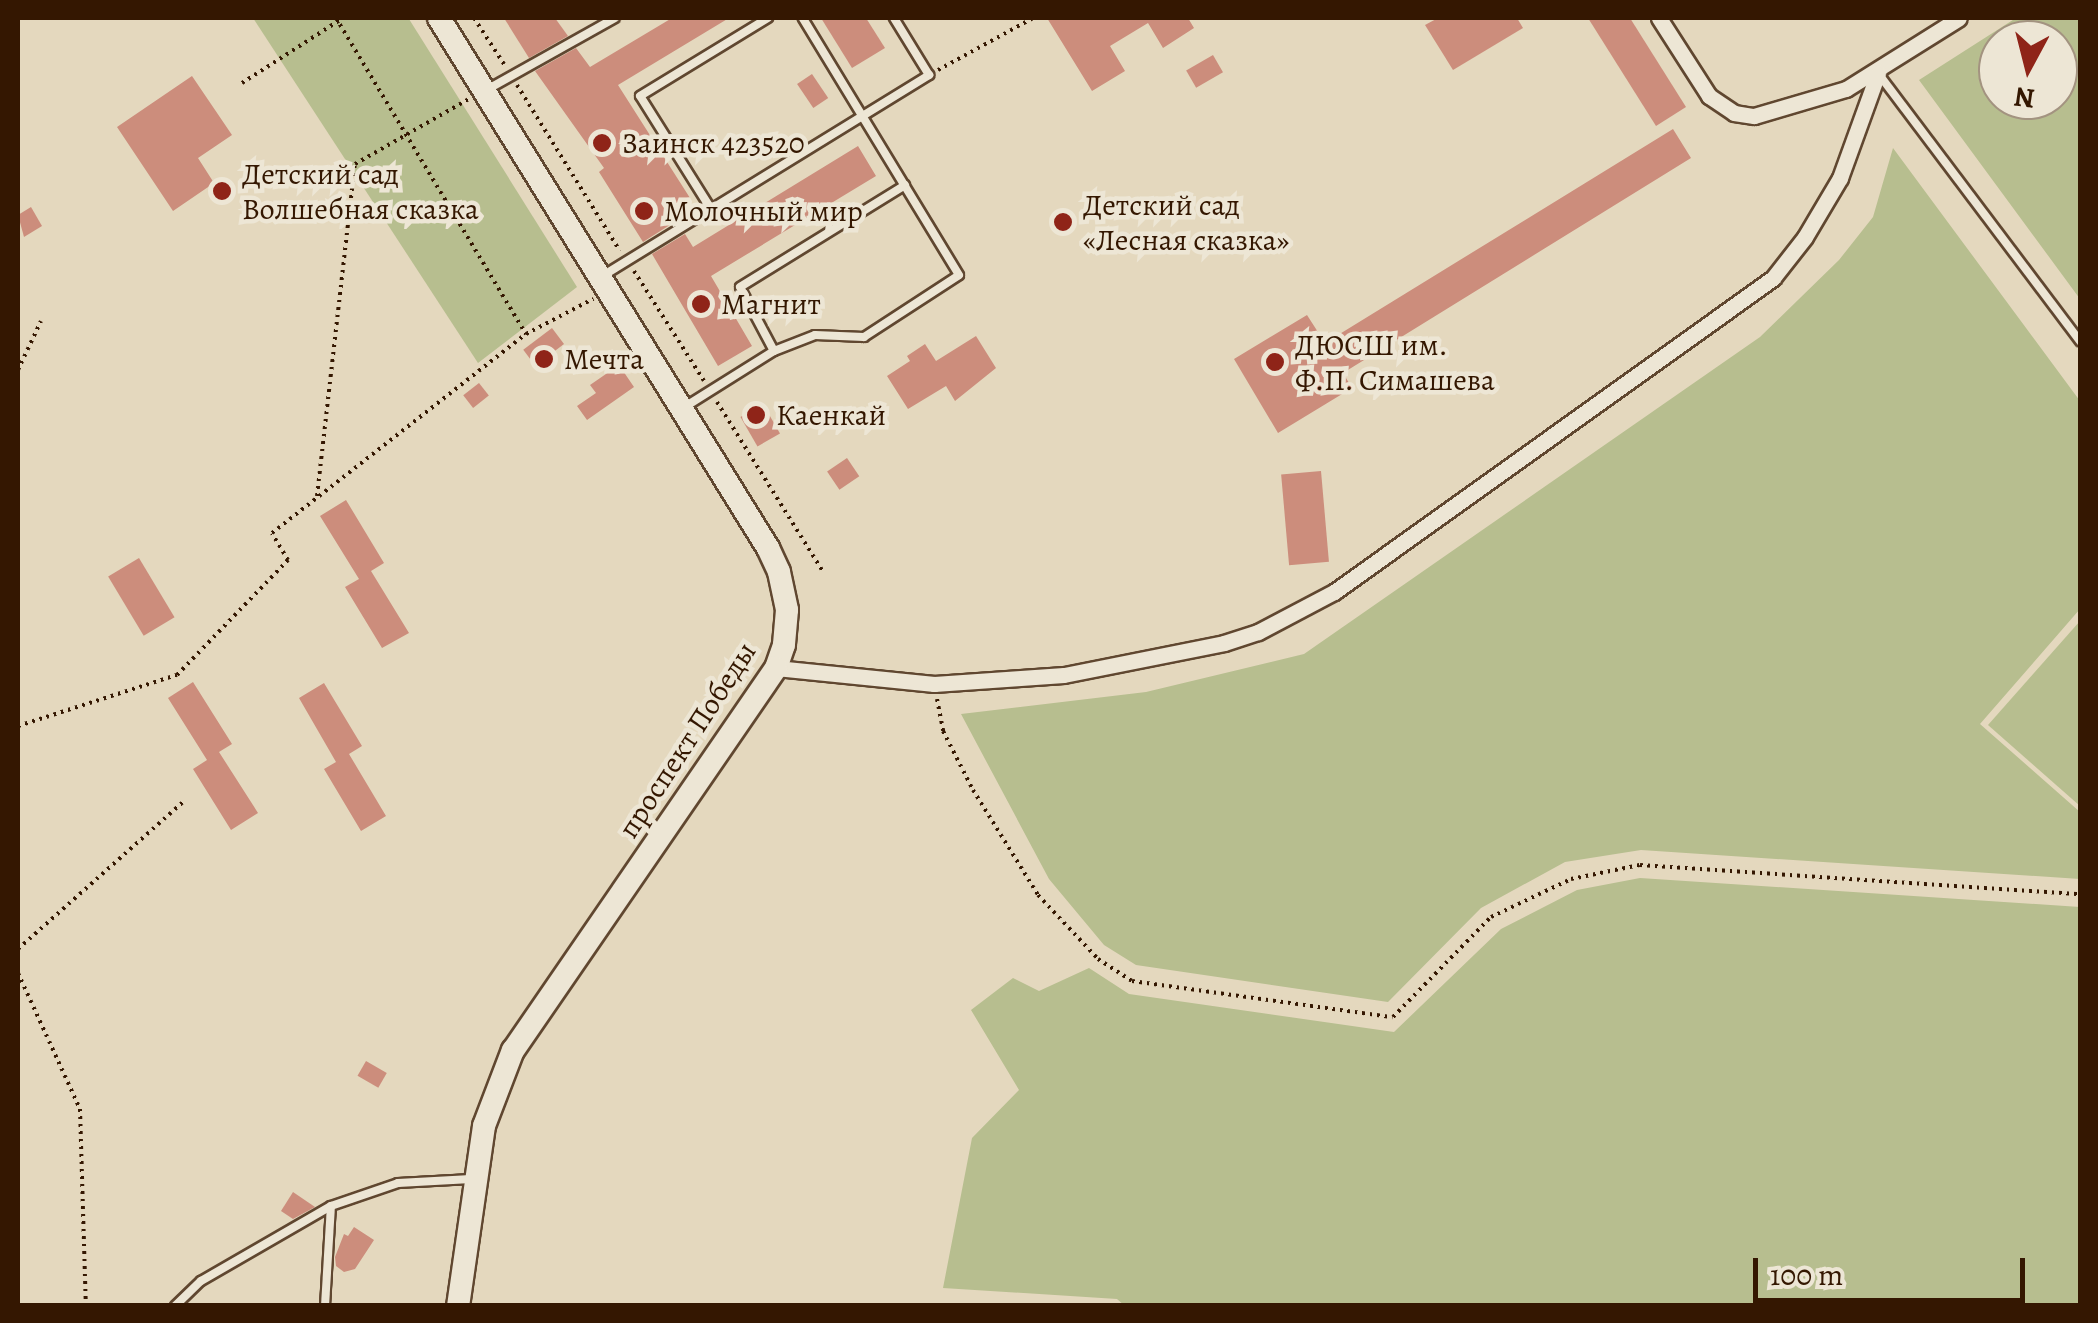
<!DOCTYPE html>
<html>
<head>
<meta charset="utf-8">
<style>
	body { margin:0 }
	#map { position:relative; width:2098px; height:1323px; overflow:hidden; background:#e4d8be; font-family:Alegreya,serif }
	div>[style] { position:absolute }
	.green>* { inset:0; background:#b7be8f }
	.building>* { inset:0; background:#cc8d7c; transform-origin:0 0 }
	.path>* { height:4px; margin-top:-2px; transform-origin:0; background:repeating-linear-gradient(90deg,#341701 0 2.5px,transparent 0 7.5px) }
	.roads { filter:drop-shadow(2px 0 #604730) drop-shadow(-2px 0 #604730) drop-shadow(0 2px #604730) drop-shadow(0 -2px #604730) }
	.lane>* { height:8px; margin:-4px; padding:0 4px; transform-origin:4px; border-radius:4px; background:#ede6d5 }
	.street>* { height:15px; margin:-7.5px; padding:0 7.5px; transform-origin:7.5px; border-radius:7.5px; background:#ede6d5 }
	.secondary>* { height:22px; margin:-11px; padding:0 11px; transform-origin:11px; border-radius:11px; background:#ede6d5 }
	.dots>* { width:28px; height:28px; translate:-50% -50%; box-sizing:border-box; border:5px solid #ede6d5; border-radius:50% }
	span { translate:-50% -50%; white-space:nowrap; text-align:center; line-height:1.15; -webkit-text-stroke:9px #ede6d5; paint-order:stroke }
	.poi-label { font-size:30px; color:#341701 }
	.left { translate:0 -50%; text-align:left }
	.street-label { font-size:30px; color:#341701 }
	.frame { position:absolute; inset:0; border:20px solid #341701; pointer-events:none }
	.north { position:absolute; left:1978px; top:20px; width:100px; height:100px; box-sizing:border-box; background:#ede6d5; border:2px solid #a39380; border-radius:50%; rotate:187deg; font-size:28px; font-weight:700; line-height:40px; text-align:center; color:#341701 }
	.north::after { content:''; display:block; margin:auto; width:35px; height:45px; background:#8f2418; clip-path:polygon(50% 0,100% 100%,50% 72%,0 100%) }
	.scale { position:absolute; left:1753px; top:1258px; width:272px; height:45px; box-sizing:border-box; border:5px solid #341701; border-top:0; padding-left:12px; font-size:30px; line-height:35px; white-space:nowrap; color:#341701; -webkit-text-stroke:8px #ede6d5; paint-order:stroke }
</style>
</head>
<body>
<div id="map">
	<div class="green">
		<div style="clip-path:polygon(253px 18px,409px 19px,577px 287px,478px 363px)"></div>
		<div style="clip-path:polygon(evenodd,2016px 18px,2080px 18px,2080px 299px,1919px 80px,2016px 18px,1998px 40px,2058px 40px,2058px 100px,1998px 100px,1998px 40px)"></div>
		<div style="clip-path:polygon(1893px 148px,2080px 401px,2080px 609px,1980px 724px,2080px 812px,2080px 879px,1641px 850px,1565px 862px,1481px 908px,1388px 1002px,1136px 965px,1104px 945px,1049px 879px,961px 714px,1146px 692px,1304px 654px,1760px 337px,1839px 260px,1873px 217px)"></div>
		<div style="clip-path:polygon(2080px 621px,2080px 806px,1988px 725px)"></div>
		<div style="clip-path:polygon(1640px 878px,2080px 907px,2080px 1305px,1125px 1306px,1117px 1299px,943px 1288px,972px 1138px,1019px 1090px,971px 1010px,1013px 978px,1039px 991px,1089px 968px,1129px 994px,1394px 1032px,1501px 929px,1577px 890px)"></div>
	</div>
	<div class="building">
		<div style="clip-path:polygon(504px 18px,555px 18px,568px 36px,529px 58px)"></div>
		<div style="clip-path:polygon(672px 18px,729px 18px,618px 85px,690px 198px,677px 206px,684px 216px,643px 242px,599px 172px,604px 168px,535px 71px,576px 48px,590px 67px)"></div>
		<div style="clip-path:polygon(821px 18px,866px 18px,885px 48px,852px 68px)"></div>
		<div style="clip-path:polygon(1047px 18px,1188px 18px,1194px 28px,1163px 48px,1148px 23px,1110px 46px,1125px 71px,1092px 91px)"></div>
		<div style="clip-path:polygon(1438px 18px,1517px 18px,1523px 28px,1453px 70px,1425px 25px)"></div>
		<div style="clip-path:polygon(1588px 18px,1630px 18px,1686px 107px,1656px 126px)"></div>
		<div style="left:1213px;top:55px;width:20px;height:31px;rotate:60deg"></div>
		<div style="left:812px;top:74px;width:29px;height:18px;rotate:56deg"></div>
		<div style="clip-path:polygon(192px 76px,232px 135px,198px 158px,214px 183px,173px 211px,117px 127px)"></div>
		<div style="clip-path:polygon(1673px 129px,1691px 158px,1343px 373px,1352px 388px,1278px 433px,1234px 359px,1307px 315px,1325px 343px)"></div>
		<div style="clip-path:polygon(858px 146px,876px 176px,711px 276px,752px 346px,718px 366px,652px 254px,685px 234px,693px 247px)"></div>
		<div style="clip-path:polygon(31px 207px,42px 226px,24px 237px,18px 215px)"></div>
		<div style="left:552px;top:328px;width:20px;height:36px;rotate:53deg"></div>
		<div style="clip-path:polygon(976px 336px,996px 368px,955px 401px,946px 386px,908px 409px,887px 376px,910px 361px,907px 356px,925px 344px,936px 361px)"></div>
		<div style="clip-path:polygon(619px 365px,634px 387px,587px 420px,577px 406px,596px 393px,590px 385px)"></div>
		<div style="left:479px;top:383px;width:16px;height:20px;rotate:52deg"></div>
		<div style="left:763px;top:404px;width:34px;height:26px;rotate:60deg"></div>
		<div style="left:847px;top:458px;width:22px;height:24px;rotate:56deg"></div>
		<div style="left:1321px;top:471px;width:91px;height:40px;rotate:85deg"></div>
		<div style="clip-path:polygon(346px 500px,384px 563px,371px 571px,409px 633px,382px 648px,345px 587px,359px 579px,320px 516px)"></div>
		<div style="left:139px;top:558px;width:69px;height:36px;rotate:59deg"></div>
		<div style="clip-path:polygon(193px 682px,232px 744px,219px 752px,258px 813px,231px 830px,193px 769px,207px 760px,168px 698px)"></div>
		<div style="clip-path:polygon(324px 683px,362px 746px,349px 754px,386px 816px,361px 831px,324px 769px,336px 762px,299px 698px)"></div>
		<div style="left:366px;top:1061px;width:24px;height:17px;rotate:30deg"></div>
		<div style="clip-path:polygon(293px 1192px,315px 1207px,293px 1219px,281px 1211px)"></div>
		<div style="clip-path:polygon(354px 1227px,374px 1240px,355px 1269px,344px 1272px,336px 1266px,335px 1257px,344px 1234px,348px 1236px)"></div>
	</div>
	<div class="path">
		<div style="left:336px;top:18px;width:369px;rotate:59deg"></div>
		<div style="left:526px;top:334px;width:76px;rotate:-27.6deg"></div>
		<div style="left:474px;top:18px;width:55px;rotate:56.9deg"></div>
		<div style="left:938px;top:70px;width:108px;rotate:-28.7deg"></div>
		<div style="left:242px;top:83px;width:120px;rotate:-32.8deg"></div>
		<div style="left:517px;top:85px;width:195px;rotate:58.2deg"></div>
		<div style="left:634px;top:271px;width:130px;rotate:57.5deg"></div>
		<div style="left:18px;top:370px;width:54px;rotate:-64.9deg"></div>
		<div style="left:717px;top:402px;width:202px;rotate:58deg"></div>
		<div style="left:317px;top:496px;width:334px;rotate:-83.5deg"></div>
		<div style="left:355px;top:164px;width:131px;rotate:-29.7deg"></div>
		<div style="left:937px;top:699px;width:33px;rotate:79deg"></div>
		<div style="left:943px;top:731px;width:66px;rotate:63deg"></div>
		<div style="left:973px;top:790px;width:123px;rotate:58.2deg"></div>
		<div style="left:1038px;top:895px;width:88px;rotate:46.8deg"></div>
		<div style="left:1098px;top:959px;width:40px;rotate:32.9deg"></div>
		<div style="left:1132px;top:981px;width:263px;rotate:7.9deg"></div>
		<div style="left:1393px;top:1017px;width:140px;rotate:-45.6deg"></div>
		<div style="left:1491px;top:917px;width:89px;rotate:-25.4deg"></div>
		<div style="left:1571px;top:879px;width:70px;rotate:-11.5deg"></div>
		<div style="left:1640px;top:865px;width:441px;rotate:3.8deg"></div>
		<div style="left:18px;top:726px;width:167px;rotate:-17.8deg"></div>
		<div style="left:177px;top:675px;width:160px;rotate:-46deg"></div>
		<div style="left:288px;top:560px;width:31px;rotate:-121deg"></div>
		<div style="left:272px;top:533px;width:323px;rotate:-38.1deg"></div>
		<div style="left:18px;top:949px;width:221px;rotate:-41.7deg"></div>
		<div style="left:18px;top:973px;width:149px;rotate:65.5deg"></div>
		<div style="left:80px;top:1109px;width:197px;rotate:88.3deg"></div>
	</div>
	<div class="roads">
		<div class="lane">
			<div style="left:1878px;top:73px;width:336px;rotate:53deg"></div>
			<div style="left:488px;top:89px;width:145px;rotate:-29.2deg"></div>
			<div style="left:711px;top:209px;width:133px;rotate:-122.1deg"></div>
			<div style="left:640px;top:96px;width:150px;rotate:-31.4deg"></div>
			<div style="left:604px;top:275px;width:382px;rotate:-31.6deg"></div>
			<div style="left:929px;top:75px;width:67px;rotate:-121.6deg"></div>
			<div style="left:774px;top:351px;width:72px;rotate:-118deg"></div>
			<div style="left:740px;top:287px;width:194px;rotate:-31.7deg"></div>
			<div style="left:683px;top:408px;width:107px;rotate:-32.1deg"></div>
			<div style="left:774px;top:351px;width:44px;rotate:-21.3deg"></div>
			<div style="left:815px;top:335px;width:49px;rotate:2.3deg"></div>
			<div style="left:864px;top:337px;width:113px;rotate:-33.1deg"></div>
			<div style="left:959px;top:275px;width:301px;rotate:-121.3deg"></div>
			<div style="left:175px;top:1306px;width:36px;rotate:-44deg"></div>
			<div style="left:201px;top:1281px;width:150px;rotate:-30deg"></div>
			<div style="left:331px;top:1206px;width:71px;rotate:-18.9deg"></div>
			<div style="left:398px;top:1183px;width:73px;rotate:-3.1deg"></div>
			<div style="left:325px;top:1306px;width:100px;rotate:-86.6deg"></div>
		</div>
		<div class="street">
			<div style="left:1659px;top:18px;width:93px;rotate:57.3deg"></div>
			<div style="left:1709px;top:96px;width:30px;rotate:34deg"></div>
			<div style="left:1734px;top:113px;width:20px;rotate:9deg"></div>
			<div style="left:1754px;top:116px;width:96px;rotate:-16.4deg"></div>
			<div style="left:1846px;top:89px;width:133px;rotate:-32.1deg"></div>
			<div style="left:776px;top:668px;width:159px;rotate:5.8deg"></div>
			<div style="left:934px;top:684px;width:130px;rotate:-4deg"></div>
			<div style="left:1064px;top:675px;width:163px;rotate:-11.3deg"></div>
			<div style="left:1224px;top:643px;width:36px;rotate:-18deg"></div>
			<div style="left:1258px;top:632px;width:86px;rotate:-27.8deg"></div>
			<div style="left:1334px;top:592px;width:540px;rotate:-35.57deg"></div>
			<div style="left:1773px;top:278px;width:52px;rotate:-52deg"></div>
			<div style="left:1805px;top:237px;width:69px;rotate:-59.3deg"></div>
			<div style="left:1840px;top:178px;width:112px;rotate:-70.1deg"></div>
		</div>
		<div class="secondary">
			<div style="left:439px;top:18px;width:624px;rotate:58.17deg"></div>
			<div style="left:768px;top:548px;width:26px;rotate:65deg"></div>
			<div style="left:779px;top:572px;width:39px;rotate:78deg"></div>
			<div style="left:787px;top:610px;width:35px;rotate:95deg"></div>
			<div style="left:784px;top:645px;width:24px;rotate:109deg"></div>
			<div style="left:776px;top:668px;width:464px;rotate:124.5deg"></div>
			<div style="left:513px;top:1050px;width:81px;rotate:110.9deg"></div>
			<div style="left:484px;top:1126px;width:182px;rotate:98.2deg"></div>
		</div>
	</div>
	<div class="dots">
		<div style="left:602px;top:143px;background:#8f2418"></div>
		<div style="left:222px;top:191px;background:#8f2418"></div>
		<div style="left:644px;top:211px;background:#8f2418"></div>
		<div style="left:1063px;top:222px;background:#8f2418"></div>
		<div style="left:701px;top:304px;background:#8f2418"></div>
		<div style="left:544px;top:359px;background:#8f2418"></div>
		<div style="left:1275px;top:362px;background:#8f2418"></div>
		<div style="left:756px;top:415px;background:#8f2418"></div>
	</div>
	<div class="poi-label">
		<span class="left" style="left:622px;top:143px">Заинск 423520</span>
		<span class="left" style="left:242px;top:191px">Детский сад<br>Волшебная сказка</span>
		<span class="left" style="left:1083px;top:222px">Детский сад<br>«Лесная сказка»</span>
		<span class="left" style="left:664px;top:211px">Молочный мир</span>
		<span class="left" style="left:721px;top:304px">Магнит</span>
		<span class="left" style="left:1295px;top:362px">ДЮСШ им.<br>Ф.П. Симашева</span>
		<span class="left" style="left:564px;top:359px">Мечта</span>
		<span class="left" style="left:776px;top:415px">Каенкай</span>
	</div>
	<div class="street-label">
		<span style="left:687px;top:740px;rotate:-57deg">проспект Победы</span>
	</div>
	<div class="frame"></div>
	<div class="north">N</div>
	<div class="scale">100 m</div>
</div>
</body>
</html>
